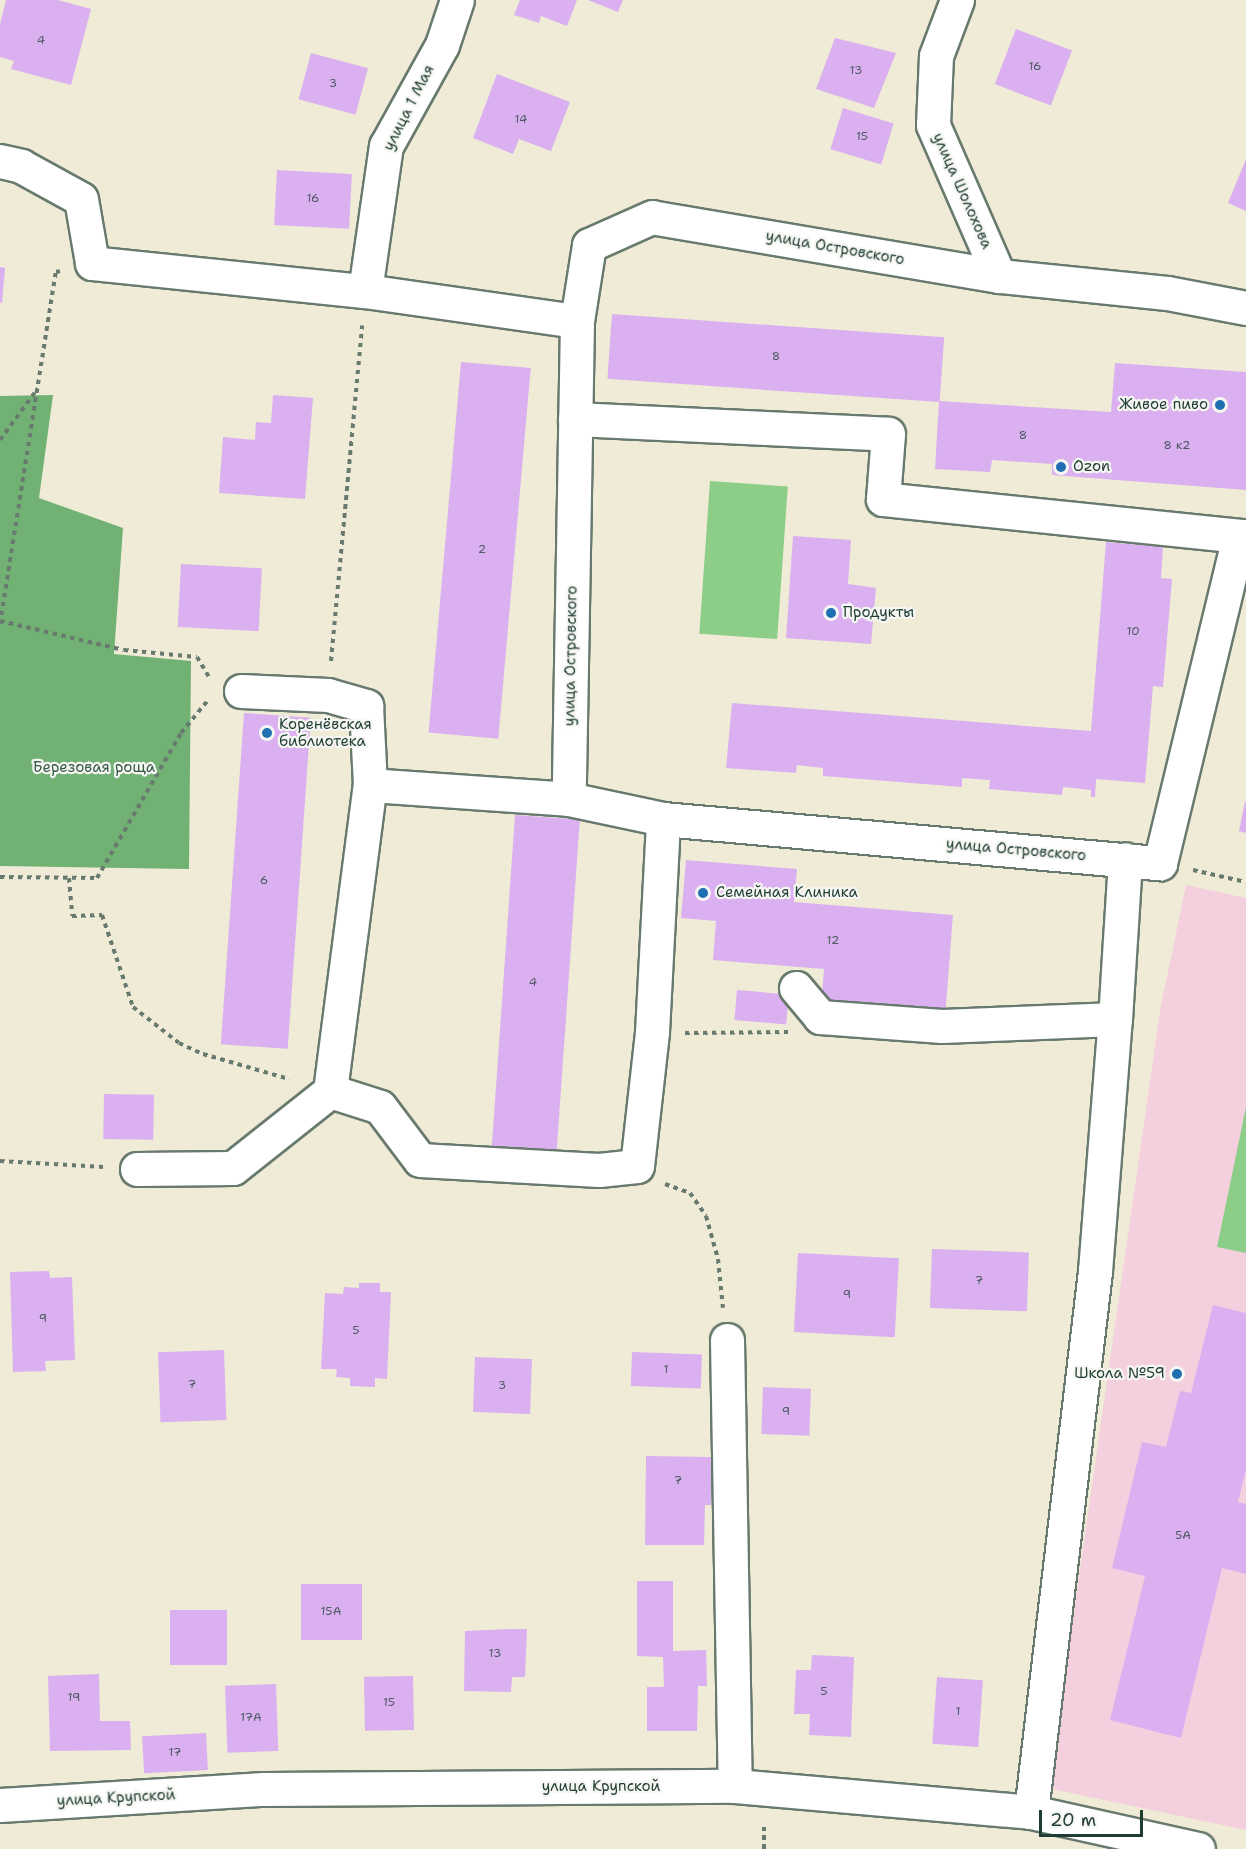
<!DOCTYPE html>
<html>
<head>
<meta charset="utf-8">
<style>
	body { margin:0 }
	#map { position:relative; width:1246px; height:1849px; overflow:hidden; background:#efebd6; font-family:"Shantell Sans",sans-serif }
	div>[style] { position:absolute }
	.built>* { inset:0; background:#f4cfde }
	.green>* { inset:0; background:#8cce87; transform-origin:0 0 }
	.forest>* { inset:0; background:#71b174 }
	.building>* { inset:0; background:#dab0f0; transform-origin:0 0 }
	.path>* { height:4px; margin-top:-2px; transform-origin:0; background:repeating-linear-gradient(90deg,#687a6d 0 4.5px,transparent 0 9px) }
	.roads { filter:drop-shadow(2px 0 #687a6d) drop-shadow(-2px 0 #687a6d) drop-shadow(0 2px #687a6d) drop-shadow(0 -2px #687a6d) }
	.minor>* { height:33px; margin:-16.5px; padding:0 16.5px; transform-origin:16.5px; border-radius:16.5px; background:#fff }
	.dots>* { width:16px; height:16px; translate:-50% -50%; box-sizing:border-box; border:3px solid #f6f6f2; border-radius:50% }
	span { translate:-50% -50%; white-space:nowrap; text-align:center; line-height:1.15; -webkit-text-stroke:4.5px #f6f6f2; paint-order:stroke }
	.number-label { font-size:12px; color:#4e5a63 }
	.number-label span { -webkit-text-stroke-width:0 }
	.street-label { font-size:15px; color:#1f3d34 }
	.poi-label { font-size:15px; color:#1f3d34 }
	.right { translate:-100% -50%; text-align:right }
	.left { translate:0 -50%; text-align:left }
	.park-label { font-size:15px; color:#355a45 }
	.scale { position:absolute; left:1039px; top:1810px; width:104px; height:27px; box-sizing:border-box; border:3px solid #1f3d34; border-top:0; padding-left:8px; font-size:18px; line-height:21px; white-space:nowrap; color:#1f3d34; -webkit-text-stroke:4px #f6f6f2; paint-order:stroke }
</style>
</head>
<body>
<div id="map">
	<div class="built">
		<div style="clip-path:polygon(1186px 885px,1246px 898px,1246px 1830px,1052px 1789px,1056px 1737px,1160px 1011px)"></div>
	</div>
	<div class="green">
		<div style="left:710px;top:481px;width:78px;height:153px;rotate:4deg"></div>
		<div style="clip-path:polygon(1246px 1107px,1246px 1253px,1217px 1247px)"></div>
	</div>
	<div class="forest">
		<div style="clip-path:polygon(53px 395px,39px 498px,123px 528px,114px 654px,191px 661px,189px 869px,0 866px,0 396px)"></div>
	</div>
	<div class="building">
		<div style="clip-path:polygon(6px 0,58px 0,91px 9px,71px 85px,11px 69px,14px 61px,0 57px,0 24px)"></div>
		<div style="clip-path:polygon(520px 0,577px 0,567px 26px,541px 16px,539px 23px,514px 15px)"></div>
		<div style="clip-path:polygon(588px 0,623px 0,618px 12px)"></div>
		<div style="left:1016px;top:29px;width:60px;height:59px;rotate:21deg"></div>
		<div style="clip-path:polygon(835px 38px,896px 53px,874px 108px,816px 89px)"></div>
		<div style="left:311px;top:53px;width:59px;height:48px;rotate:15deg"></div>
		<div style="clip-path:polygon(497px 74px,570px 102px,551px 151px,519px 139px,513px 154px,473px 138px)"></div>
		<div style="left:843px;top:108px;width:53px;height:43px;rotate:17deg"></div>
		<div style="clip-path:polygon(1246px 159px,1246px 211px,1228px 203px)"></div>
		<div style="left:277px;top:170px;width:75px;height:55px;rotate:3deg"></div>
		<div style="clip-path:polygon(0 267px,5px 268px,2px 303px,0 302px)"></div>
		<div style="left:612px;top:314px;width:333px;height:65px;rotate:4deg"></div>
		<div style="left:461px;top:362px;width:70px;height:372px;rotate:5deg"></div>
		<div style="clip-path:polygon(1115px 363px,1246px 372px,1246px 490px,1052px 475px,1052px 464px,992px 460px,990px 472px,935px 469px,939px 401px,1111px 412px)"></div>
		<div style="clip-path:polygon(273px 395px,313px 398px,305px 499px,219px 493px,223px 437px,255px 440px,256px 422px,271px 423px)"></div>
		<div style="clip-path:polygon(793px 536px,851px 540px,848px 584px,876px 588px,871px 644px,786px 638px)"></div>
		<div style="clip-path:polygon(1106px 542px,1163px 547px,1161px 578px,1172px 579px,1163px 687px,1153px 686px,1145px 783px,1096px 779px,1095px 797px,1091px 797px,1091px 790px,1063px 787px,1062px 795px,989px 789px,990px 780px,962px 778px,962px 787px,823px 776px,823px 768px,797px 765px,796px 773px,726px 768px,732px 703px,1091px 731px)"></div>
		<div style="left:181px;top:564px;width:81px;height:63px;rotate:3deg"></div>
		<div style="left:244px;top:713px;width:67px;height:332px;rotate:4deg"></div>
		<div style="clip-path:polygon(1245px 802px,1246px 802px,1246px 833px,1239px 831px)"></div>
		<div style="left:515px;top:815px;width:65px;height:333px;rotate:4deg"></div>
		<div style="clip-path:polygon(686px 860px,797px 869px,794px 902px,953px 915px,945px 1018px,821px 1008px,824px 969px,713px 960px,716px 921px,681px 918px)"></div>
		<div style="left:737px;top:990px;width:52px;height:30px;rotate:5deg"></div>
		<div style="left:104px;top:1094px;width:50px;height:45px;rotate:1deg"></div>
		<div style="left:932px;top:1249px;width:97px;height:59px;rotate:2deg"></div>
		<div style="left:798px;top:1253px;width:101px;height:79px;rotate:3deg"></div>
		<div style="clip-path:polygon(49px 1271px,50px 1278px,72px 1277px,75px 1360px,45px 1361px,46px 1371px,13px 1372px,10px 1272px)"></div>
		<div style="clip-path:polygon(359px 1283px,380px 1283px,380px 1292px,391px 1292px,387px 1379px,375px 1378px,375px 1387px,350px 1386px,350px 1378px,336px 1377px,337px 1369px,321px 1369px,325px 1293px,343px 1294px,344px 1287px,359px 1288px)"></div>
		<div style="clip-path:polygon(1213px 1305px,1246px 1313px,1246px 1470px,1238px 1502px,1246px 1504px,1246px 1574px,1222px 1568px,1181px 1738px,1110px 1720px,1145px 1576px,1112px 1568px,1142px 1442px,1166px 1447px,1180px 1391px,1191px 1393px)"></div>
		<div style="left:224px;top:1350px;width:70px;height:66px;rotate:88deg"></div>
		<div style="left:632px;top:1352px;width:70px;height:34px;rotate:2deg"></div>
		<div style="left:475px;top:1357px;width:57px;height:55px;rotate:2deg"></div>
		<div style="left:763px;top:1387px;width:48px;height:47px;rotate:2deg"></div>
		<div style="clip-path:polygon(646px 1456px,711px 1457px,711px 1505px,705px 1505px,704px 1545px,645px 1545px)"></div>
		<div style="clip-path:polygon(637px 1581px,673px 1581px,673px 1651px,706px 1650px,707px 1686px,698px 1686px,697px 1731px,647px 1731px,647px 1687px,664px 1687px,663px 1657px,637px 1656px)"></div>
		<div style="left:301px;top:1584px;width:61px;height:56px"></div>
		<div style="left:170px;top:1610px;width:57px;height:55px"></div>
		<div style="clip-path:polygon(512px 1629px,527px 1629px,525px 1677px,512px 1677px,511px 1692px,464px 1691px,465px 1631px)"></div>
		<div style="clip-path:polygon(812px 1655px,854px 1657px,851px 1737px,809px 1735px,810px 1714px,794px 1714px,796px 1670px,811px 1670px)"></div>
		<div style="clip-path:polygon(99px 1674px,100px 1721px,130px 1721px,131px 1750px,50px 1751px,48px 1676px)"></div>
		<div style="left:413px;top:1676px;width:54px;height:49px;rotate:89deg"></div>
		<div style="left:937px;top:1677px;width:46px;height:67px;rotate:4deg"></div>
		<div style="left:276px;top:1684px;width:67px;height:51px;rotate:88deg"></div>
		<div style="left:206px;top:1733px;width:37px;height:64px;rotate:87deg"></div>
	</div>
	<div class="path">
		<div style="left:0;top:440px;width:64px;rotate:-53.8deg"></div>
		<div style="left:0;top:621px;width:127px;rotate:13.2deg"></div>
		<div style="left:124px;top:650px;width:73px;rotate:5.5deg"></div>
		<div style="left:197px;top:657px;width:26px;rotate:59deg"></div>
		<div style="left:0;top:624px;width:356px;rotate:-81deg"></div>
		<div style="left:56px;top:272px;width:4px;rotate:-14deg"></div>
		<div style="left:331px;top:661px;width:337px;rotate:-84.7deg"></div>
		<div style="left:1193px;top:870px;width:54px;rotate:12.8deg"></div>
		<div style="left:0;top:877px;width:97px;rotate:0.6deg"></div>
		<div style="left:97px;top:878px;width:168px;rotate:-59.9deg"></div>
		<div style="left:181px;top:733px;width:44px;rotate:-50.5deg"></div>
		<div style="left:69px;top:878px;width:38px;rotate:85deg"></div>
		<div style="left:72px;top:916px;width:30px;rotate:-2deg"></div>
		<div style="left:102px;top:915px;width:97px;rotate:71.4deg"></div>
		<div style="left:133px;top:1007px;width:58px;rotate:38deg"></div>
		<div style="left:179px;top:1043px;width:26px;rotate:25deg"></div>
		<div style="left:203px;top:1054px;width:90px;rotate:16.2deg"></div>
		<div style="left:685px;top:1033px;width:103px;rotate:-0.6deg"></div>
		<div style="left:0;top:1161px;width:104px;rotate:3.3deg"></div>
		<div style="left:665px;top:1184px;width:27px;rotate:20deg"></div>
		<div style="left:690px;top:1193px;width:28px;rotate:55deg"></div>
		<div style="left:706px;top:1216px;width:45px;rotate:74.4deg"></div>
		<div style="left:718px;top:1259px;width:49px;rotate:84.2deg"></div>
		<div style="left:764px;top:1849px;width:26px;rotate:-90deg"></div>
	</div>
	<div class="roads">
		<div class="minor">
			<div style="left:957px;top:0;width:60px;rotate:110.6deg"></div>
			<div style="left:936px;top:56px;width:69px;rotate:92.5deg"></div>
			<div style="left:933px;top:125px;width:165px;rotate:66.4deg"></div>
			<div style="left:0;top:161px;width:22px;rotate:13deg"></div>
			<div style="left:21px;top:166px;width:68px;rotate:28.8deg"></div>
			<div style="left:81px;top:199px;width:65px;rotate:80.2deg"></div>
			<div style="left:92px;top:263px;width:274px;rotate:5.9deg"></div>
			<div style="left:365px;top:291px;width:214px;rotate:8.1deg"></div>
			<div style="left:365px;top:291px;width:147px;rotate:-81.8deg"></div>
			<div style="left:386px;top:146px;width:115px;rotate:-61deg"></div>
			<div style="left:442px;top:45px;width:47px;rotate:-71.6deg"></div>
			<div style="left:1246px;top:308px;width:80px;rotate:-169.2deg"></div>
			<div style="left:1167px;top:293px;width:169px;rotate:-174.2deg"></div>
			<div style="left:999px;top:276px;width:352px;rotate:-170.4deg"></div>
			<div style="left:652px;top:217px;width:69px;rotate:156deg"></div>
			<div style="left:589px;top:245px;width:77px;rotate:99deg"></div>
			<div style="left:577px;top:321px;width:478px;rotate:91deg"></div>
			<div style="left:569px;top:799px;width:96px;rotate:12deg"></div>
			<div style="left:663px;top:819px;width:499px;rotate:5.1deg"></div>
			<div style="left:1160px;top:863px;width:336px;rotate:-76.4deg"></div>
			<div style="left:1239px;top:536px;width:7px"></div>
			<div style="left:575px;top:419px;width:313px;rotate:2.7deg"></div>
			<div style="left:888px;top:434px;width:65px;rotate:94.4deg"></div>
			<div style="left:883px;top:499px;width:358px;rotate:5.9deg"></div>
			<div style="left:241px;top:691px;width:87px;rotate:2.6deg"></div>
			<div style="left:328px;top:695px;width:40px;rotate:16deg"></div>
			<div style="left:366px;top:706px;width:79px;rotate:87.1deg"></div>
			<div style="left:370px;top:785px;width:199px;rotate:4deg"></div>
			<div style="left:796px;top:988px;width:38px;rotate:50deg"></div>
			<div style="left:820px;top:1017px;width:122px;rotate:4.2deg"></div>
			<div style="left:942px;top:1026px;width:173px;rotate:-2.3deg"></div>
			<div style="left:1115px;top:1019px;width:160px;rotate:-86.4deg"></div>
			<div style="left:330px;top:1091px;width:309px;rotate:-82.6deg"></div>
			<div style="left:137px;top:1169px;width:96px;rotate:-0.6deg"></div>
			<div style="left:233px;top:1168px;width:124px;rotate:-38.4deg"></div>
			<div style="left:330px;top:1091px;width:52px;rotate:17.7deg"></div>
			<div style="left:380px;top:1107px;width:66px;rotate:53deg"></div>
			<div style="left:420px;top:1160px;width:179px;rotate:3.2deg"></div>
			<div style="left:599px;top:1170px;width:38px;rotate:-6deg"></div>
			<div style="left:637px;top:1166px;width:135px;rotate:-83.6deg"></div>
			<div style="left:652px;top:1032px;width:213px;rotate:-87deg"></div>
			<div style="left:727px;top:1340px;width:446px;rotate:89deg"></div>
			<div style="left:0;top:1805px;width:264px;rotate:-3.5deg"></div>
			<div style="left:264px;top:1789px;width:471px;rotate:-0.4deg"></div>
			<div style="left:735px;top:1786px;width:297px;rotate:5deg"></div>
			<div style="left:1031px;top:1812px;width:171px;rotate:12.5deg"></div>
			<div style="left:1031px;top:1812px;width:545px;rotate:-83.25deg"></div>
			<div style="left:1095px;top:1271px;width:253px;rotate:-85.5deg"></div>
		</div>
	</div>
	<div class="dots">
		<div style="left:1220px;top:405px;background:#1f6fb2"></div>
		<div style="left:1061px;top:467px;background:#1f6fb2"></div>
		<div style="left:831px;top:613px;background:#1f6fb2"></div>
		<div style="left:267px;top:733px;background:#1f6fb2"></div>
		<div style="left:703px;top:893px;background:#1f6fb2"></div>
		<div style="left:1177px;top:1374px;background:#1f6fb2"></div>
	</div>
	<div class="number-label">
		<span style="left:41px;top:41px">4</span>
		<span style="left:1035px;top:67px">16</span>
		<span style="left:856px;top:71px">13</span>
		<span style="left:333px;top:84px">3</span>
		<span style="left:521px;top:120px">14</span>
		<span style="left:862px;top:137px">15</span>
		<span style="left:313px;top:199px">16</span>
		<span style="left:776px;top:357px">8</span>
		<span style="left:1023px;top:436px">8</span>
		<span style="left:1177px;top:446px">8 к2</span>
		<span style="left:482px;top:550px">2</span>
		<span style="left:1133px;top:632px">10</span>
		<span style="left:264px;top:881px">6</span>
		<span style="left:833px;top:941px">12</span>
		<span style="left:533px;top:983px">4</span>
		<span style="left:979px;top:1281px">7</span>
		<span style="left:847px;top:1295px">9</span>
		<span style="left:43px;top:1319px">9</span>
		<span style="left:356px;top:1331px">5</span>
		<span style="left:666px;top:1370px">1</span>
		<span style="left:192px;top:1385px">7</span>
		<span style="left:502px;top:1386px">3</span>
		<span style="left:786px;top:1412px">9</span>
		<span style="left:678px;top:1481px">7</span>
		<span style="left:1183px;top:1536px">5А</span>
		<span style="left:331px;top:1612px">15А</span>
		<span style="left:495px;top:1654px">13</span>
		<span style="left:824px;top:1692px">5</span>
		<span style="left:74px;top:1698px">19</span>
		<span style="left:389px;top:1703px">15</span>
		<span style="left:958px;top:1712px">1</span>
		<span style="left:251px;top:1718px">17А</span>
		<span style="left:175px;top:1753px">17</span>
	</div>
	<div class="street-label">
		<span style="left:409px;top:108px;rotate:-63deg">улица 1 Мая</span>
		<span style="left:962px;top:191px;rotate:66deg">улица Шолохова</span>
		<span style="left:835px;top:248px;rotate:10deg">улица Островского</span>
		<span style="left:571px;top:656px;rotate:-89deg">улица Островского</span>
		<span style="left:1016px;top:850px;rotate:5deg">улица Островского</span>
		<span style="left:601px;top:1787px">улица Крупской</span>
		<span style="left:116px;top:1798px;rotate:-3deg">улица Крупской</span>
	</div>
	<div class="poi-label">
		<span class="right" style="left:1208px;top:405px">Живое пиво</span>
		<span class="left" style="left:1073px;top:467px">Ozon</span>
		<span class="left" style="left:843px;top:613px">Продукты</span>
		<span class="left" style="left:279px;top:733px">Коренёвская<br>библиотека</span>
		<span class="left" style="left:716px;top:893px">Семейная Клиника</span>
		<span class="right" style="left:1165px;top:1374px">Школа №59</span>
	</div>
	<div class="park-label">
		<span style="left:94px;top:768px">Березовая роща</span>
	</div>
	<div class="scale">20 m</div>
</div>
</body>
</html>
